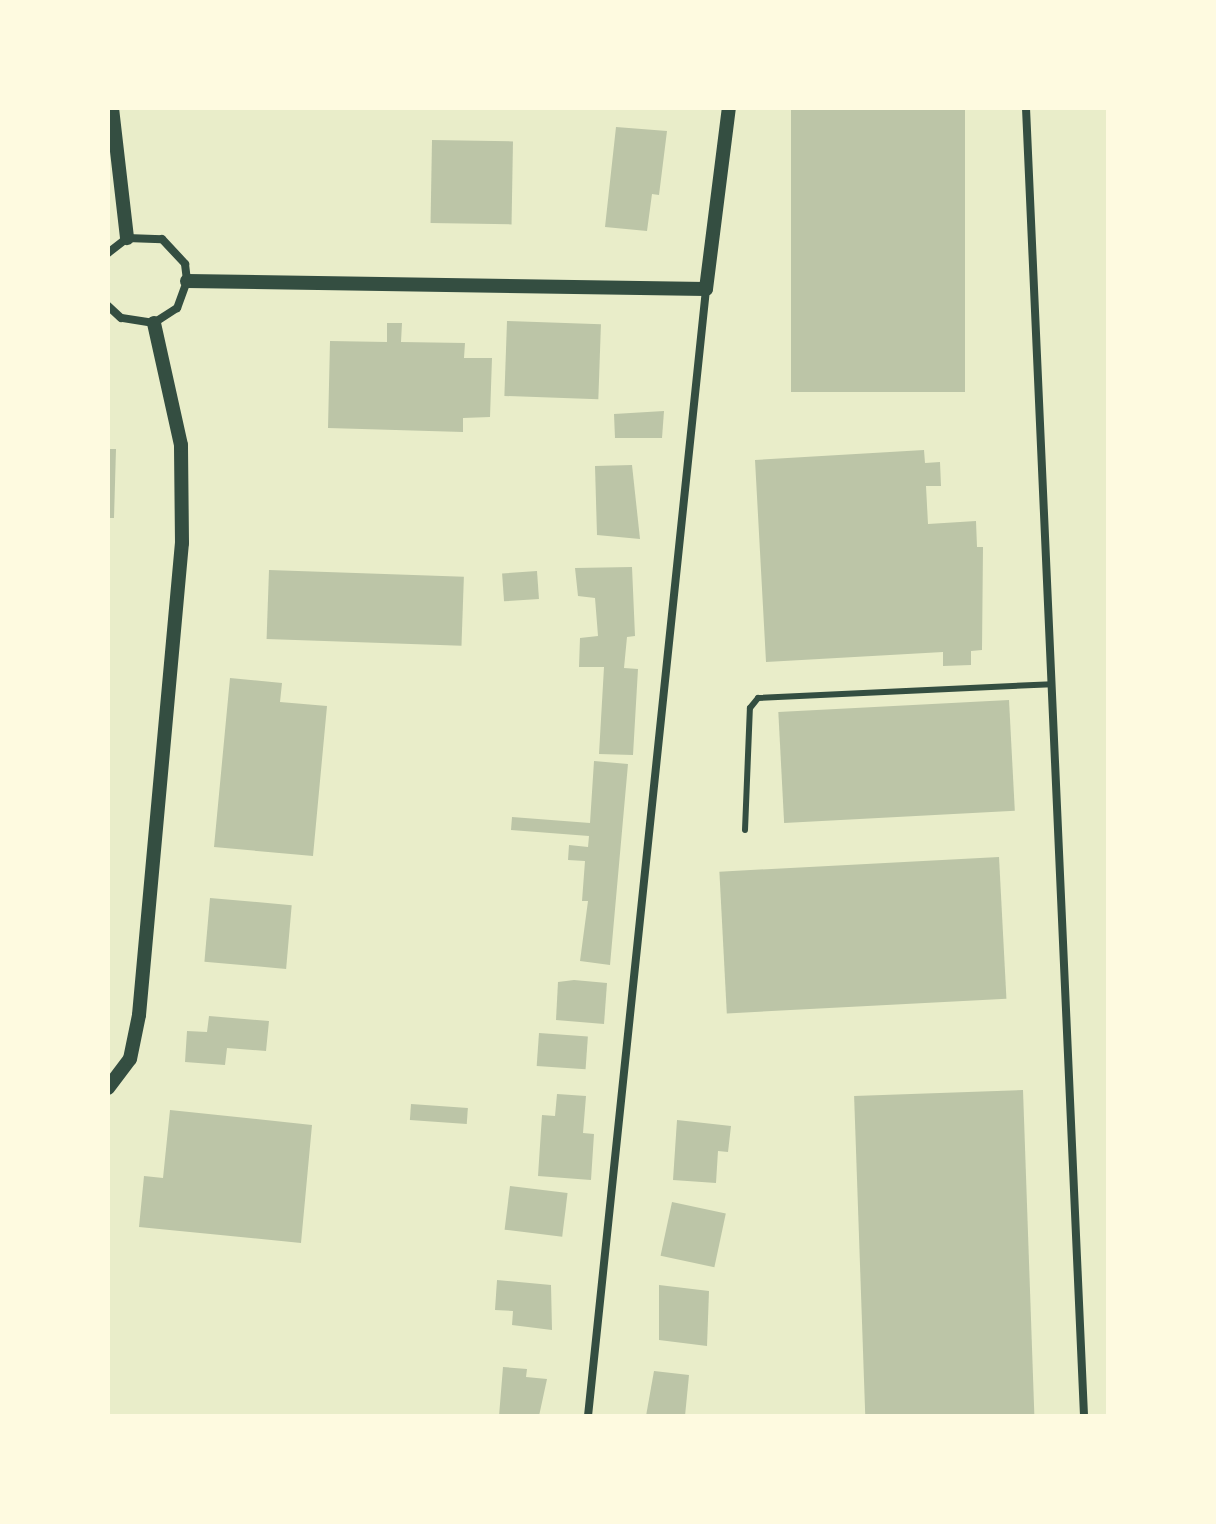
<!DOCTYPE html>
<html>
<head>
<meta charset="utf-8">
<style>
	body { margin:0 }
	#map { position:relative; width:1216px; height:1524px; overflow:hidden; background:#e9edc9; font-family:Karla,sans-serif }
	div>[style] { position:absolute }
	.building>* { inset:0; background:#bcc5a7; transform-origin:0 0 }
	.service>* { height:6px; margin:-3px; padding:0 3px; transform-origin:3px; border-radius:3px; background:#344e41 }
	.minor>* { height:8px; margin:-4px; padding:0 4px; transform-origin:4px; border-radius:4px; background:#344e41 }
	.tertiary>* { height:14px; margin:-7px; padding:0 7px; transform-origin:7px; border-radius:7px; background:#344e41 }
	span { translate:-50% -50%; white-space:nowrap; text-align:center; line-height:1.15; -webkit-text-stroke:6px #fefae0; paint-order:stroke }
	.frame { position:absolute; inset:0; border:110px solid #fefae0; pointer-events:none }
</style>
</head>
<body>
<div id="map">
	<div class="building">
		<div style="left:791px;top:108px;width:174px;height:284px"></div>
		<div style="clip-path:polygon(616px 127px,667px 131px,659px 195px,652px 194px,647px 231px,605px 227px)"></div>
		<div style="left:432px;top:140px;width:81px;height:83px;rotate:1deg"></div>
		<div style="left:507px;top:321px;width:94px;height:75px;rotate:2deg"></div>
		<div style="clip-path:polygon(387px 323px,402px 323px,401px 342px,465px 343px,464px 358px,492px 358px,490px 417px,463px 418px,463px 432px,328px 428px,330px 341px,387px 342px)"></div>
		<div style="clip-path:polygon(664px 411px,662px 438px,615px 438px,614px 414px)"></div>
		<div style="clip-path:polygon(108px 449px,116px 449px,114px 518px,108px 518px)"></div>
		<div style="clip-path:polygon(924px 450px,925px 463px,940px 462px,941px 486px,926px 486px,928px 524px,976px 521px,977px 547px,983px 547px,982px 650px,971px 651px,971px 665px,943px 666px,943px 652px,766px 662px,755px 460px)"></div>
		<div style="clip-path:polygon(632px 465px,640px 539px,597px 535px,595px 466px)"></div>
		<div style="clip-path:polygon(632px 567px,635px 636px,627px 637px,624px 668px,638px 669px,633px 755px,599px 754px,604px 667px,579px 667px,580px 638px,598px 636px,595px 598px,578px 596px,575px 568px)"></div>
		<div style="left:269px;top:570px;width:195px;height:69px;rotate:2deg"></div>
		<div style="left:537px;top:571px;width:28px;height:35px;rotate:86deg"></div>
		<div style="clip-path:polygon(230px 678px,282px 683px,280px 702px,327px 706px,313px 856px,214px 847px)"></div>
		<div style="left:1009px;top:700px;width:111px;height:231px;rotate:87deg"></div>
		<div style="clip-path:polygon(594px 761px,628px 764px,610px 965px,580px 961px,588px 901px,582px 901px,585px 861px,568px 860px,569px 845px,588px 847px,589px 836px,511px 830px,512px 817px,590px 823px)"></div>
		<div style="left:999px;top:857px;width:142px;height:280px;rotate:87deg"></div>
		<div style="left:210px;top:898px;width:82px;height:64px;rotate:5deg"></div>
		<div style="clip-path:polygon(574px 980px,607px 983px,604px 1024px,556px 1020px,558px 982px)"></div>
		<div style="clip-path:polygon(209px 1016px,269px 1021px,266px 1051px,227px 1048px,225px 1065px,185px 1062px,187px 1031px,207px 1032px)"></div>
		<div style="left:539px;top:1033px;width:49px;height:33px;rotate:4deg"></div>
		<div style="left:1023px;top:1090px;width:325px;height:169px;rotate:88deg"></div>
		<div style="clip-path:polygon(557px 1094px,586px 1096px,583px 1133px,594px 1134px,591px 1180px,538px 1176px,542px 1115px,555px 1116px)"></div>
		<div style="left:411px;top:1104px;width:57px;height:16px;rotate:4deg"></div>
		<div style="clip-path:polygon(170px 1110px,312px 1125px,301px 1243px,139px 1227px,144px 1176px,163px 1178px)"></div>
		<div style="clip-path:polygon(677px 1120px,731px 1126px,728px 1152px,718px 1151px,716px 1183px,673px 1180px)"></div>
		<div style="left:510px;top:1186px;width:58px;height:44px;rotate:7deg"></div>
		<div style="left:672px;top:1202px;width:55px;height:55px;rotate:12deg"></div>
		<div style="clip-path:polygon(497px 1280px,551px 1285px,552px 1330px,512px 1325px,513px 1311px,495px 1310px)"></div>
		<div style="clip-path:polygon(659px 1285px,709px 1291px,707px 1346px,659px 1340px)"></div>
		<div style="clip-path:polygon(503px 1367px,527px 1369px,526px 1377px,547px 1379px,539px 1416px,499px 1416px)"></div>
		<div style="clip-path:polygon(654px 1371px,689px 1375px,685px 1416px,646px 1416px)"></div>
	</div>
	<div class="service">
		<div style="left:745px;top:830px;width:122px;rotate:-87.7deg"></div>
		<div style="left:750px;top:708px;width:13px;rotate:-51deg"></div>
		<div style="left:758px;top:698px;width:294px;rotate:-2.7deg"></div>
	</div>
	<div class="minor">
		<div style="left:1026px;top:108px;width:1309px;rotate:87.46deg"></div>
		<div style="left:108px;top:253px;width:24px;rotate:-38deg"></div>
		<div style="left:127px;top:238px;width:35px;rotate:2deg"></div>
		<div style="left:162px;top:239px;width:34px;rotate:47deg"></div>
		<div style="left:185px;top:264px;width:17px;rotate:83deg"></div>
		<div style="left:187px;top:281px;width:29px;rotate:110deg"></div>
		<div style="left:177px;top:308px;width:27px;rotate:147deg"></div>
		<div style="left:154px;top:323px;width:33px;rotate:-171deg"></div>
		<div style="left:121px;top:318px;width:18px;rotate:-137deg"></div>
		<div style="left:588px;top:1416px;width:1133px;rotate:-84.02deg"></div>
	</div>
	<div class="tertiary">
		<div style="left:112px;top:108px;width:131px;rotate:83.4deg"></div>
		<div style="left:187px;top:281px;width:519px;rotate:0.88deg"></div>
		<div style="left:706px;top:289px;width:182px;rotate:-82.8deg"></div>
		<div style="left:108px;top:1088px;width:36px;rotate:-53deg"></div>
		<div style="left:130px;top:1059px;width:45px;rotate:-78.4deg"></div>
		<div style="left:139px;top:1015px;width:474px;rotate:-84.8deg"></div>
		<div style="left:182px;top:543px;width:98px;rotate:-90.6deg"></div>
		<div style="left:181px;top:445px;width:125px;rotate:-102.5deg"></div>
	</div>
	<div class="frame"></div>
</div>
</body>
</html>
